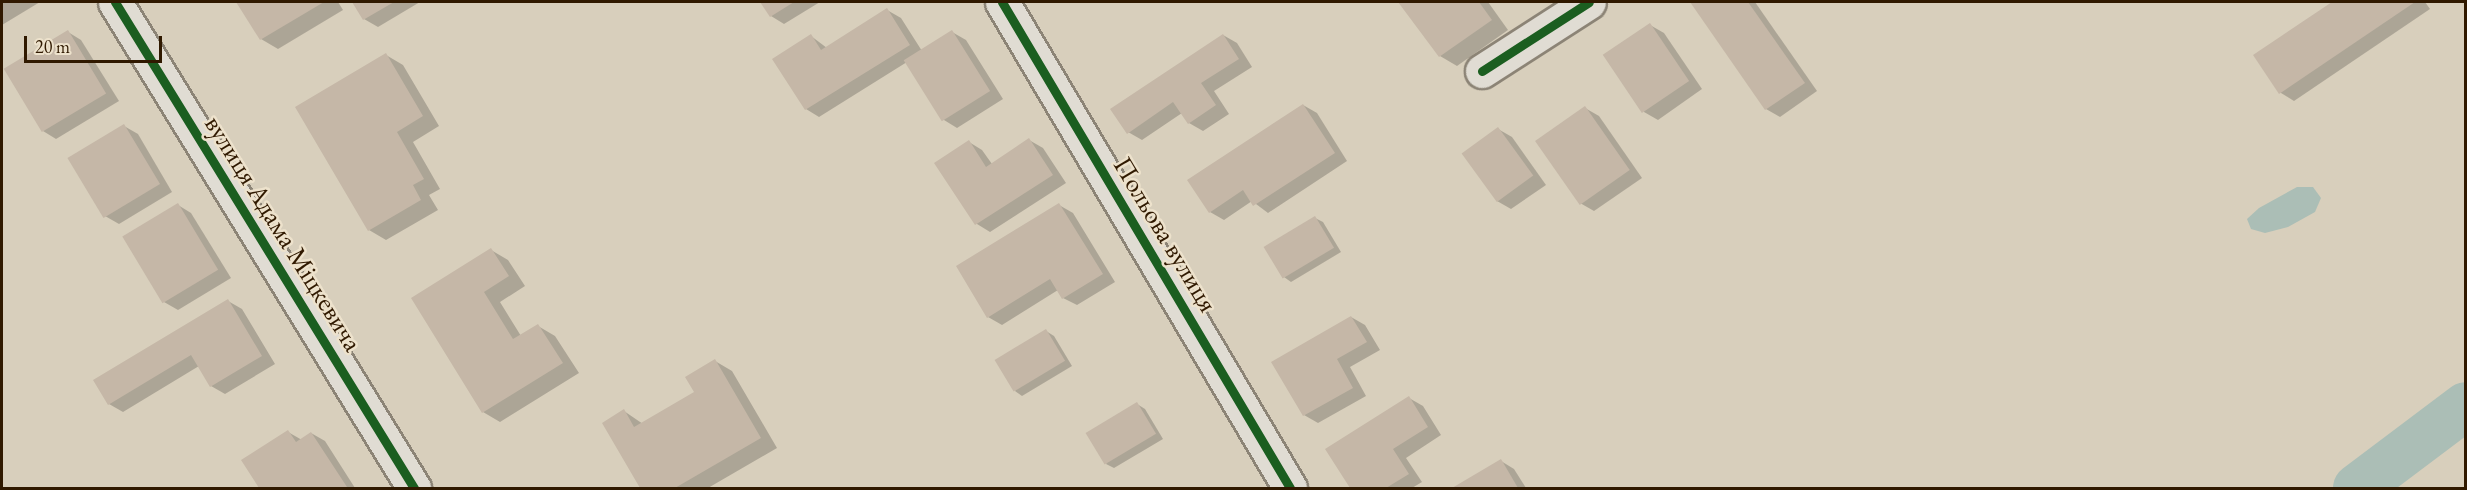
<!DOCTYPE html>
<html>
<head>
<meta charset="utf-8">
<style>
	body { margin:0 }
	#map { position:relative; width:2467px; height:490px; overflow:hidden; background:#d8cfbc; font-family:"EB Garamond",serif }
	div>[style] { position:absolute }
	.water>* { inset:0; background:#abbeb6 }
	.shadow>* { inset:0; background:#0003 }
	.canal>* { height:48px; margin:-24px; padding:0 24px; transform-origin:24px; border-radius:24px; background:#abbeb6 }
	.building>* { inset:0; background:#c5b7a7; transform-origin:0 0 }
	.roads { filter:drop-shadow(2px 0 #8c8476) drop-shadow(-2px 0 #8c8476) drop-shadow(0 2px #8c8476) drop-shadow(0 -2px #8c8476) }
	.minor>* { height:33px; margin:-16.5px; padding:0 16.5px; transform-origin:16.5px; border-radius:16.5px; background:#e0dcd3 }
	.cycleway>* { height:9px; margin:-4.5px; padding:0 4.5px; transform-origin:4.5px; border-radius:4.5px; background:#1b5e20 }
	span { translate:-50% -50%; white-space:nowrap; text-align:center; line-height:1.15; -webkit-text-stroke:5px #ede2cc; paint-order:stroke }
	.street-label { font-size:27px; color:#301900 }
	.frame { position:absolute; inset:0; border:3px solid #301900; pointer-events:none }
	.scale { position:absolute; left:24px; top:36px; width:138px; height:27px; box-sizing:border-box; border:3px solid #301900; border-top:0; padding-left:8px; font-size:18px; line-height:21px; white-space:nowrap; color:#301900; -webkit-text-stroke:4px #ede2cc; paint-order:stroke }
</style>
</head>
<body>
<div id="map">
	<div class="water">
		<div style="clip-path:polygon(2297px 187px,2313px 187px,2321px 198px,2315px 212px,2288px 227px,2265px 233px,2251px 229px,2247px 219px,2259px 208px)"></div>
	</div>
	<div class="shadow">
		<div style="clip-path:polygon(2px 2px,40px 2px,2px 25px)"></div>
		<div style="clip-path:polygon(238px 2px,338px 2px,343px 10px,278px 49px,261px 39px)"></div>
		<div style="clip-path:polygon(354px 2px,420px 2px,378px 27px,364px 19px)"></div>
		<div style="clip-path:polygon(761px 2px,820px 2px,784px 24px,771px 16px)"></div>
		<div style="clip-path:polygon(1400px 2px,1488px 2px,1508px 30px,1457px 66px,1440px 56px)"></div>
		<div style="clip-path:polygon(1692px 2px,1755px 2px,1817px 91px,1780px 117px,1766px 109px)"></div>
		<div style="clip-path:polygon(2334px 2px,2425px 2px,2430px 9px,2294px 101px,2281px 93px,2255px 55px)"></div>
		<div style="clip-path:polygon(887px 10px,901px 18px,922px 51px,952px 32px,966px 40px,1003px 99px,957px 128px,944px 120px,907px 62px,819px 117px,806px 109px,811px 36px,827px 48px)"></div>
		<div style="clip-path:polygon(1650px 25px,1664px 33px,1702px 89px,1658px 120px,1644px 112px)"></div>
		<div style="clip-path:polygon(68px 32px,81px 40px,119px 101px,56px 139px,43px 131px)"></div>
		<div style="clip-path:polygon(1223px 35px,1237px 43px,1252px 67px,1214px 91px,1229px 114px,1203px 131px,1189px 123px,1182px 113px,1142px 140px,1128px 132px)"></div>
		<div style="clip-path:polygon(386px 55px,403px 65px,439px 126px,413px 142px,440px 189px,429px 195px,438px 210px,386px 240px,369px 230px)"></div>
		<div style="clip-path:polygon(1303px 105px,1317px 113px,1347px 161px,1268px 213px,1252px 201px,1224px 220px,1210px 212px)"></div>
		<div style="clip-path:polygon(1585px 108px,1599px 116px,1642px 178px,1594px 211px,1580px 203px,1537px 142px)"></div>
		<div style="clip-path:polygon(124px 126px,138px 134px,172px 192px,119px 224px,105px 216px)"></div>
		<div style="clip-path:polygon(1498px 129px,1512px 137px,1546px 185px,1511px 209px,1497px 201px)"></div>
		<div style="clip-path:polygon(1029px 140px,1043px 148px,1066px 183px,990px 232px,977px 224px,936px 163px,969px 142px,982px 150px,992px 164px)"></div>
		<div style="clip-path:polygon(178px 205px,191px 213px,231px 278px,178px 310px,164px 302px)"></div>
		<div style="clip-path:polygon(1059px 205px,1073px 213px,1115px 282px,1077px 305px,1063px 298px,1058px 290px,1002px 325px,988px 317px)"></div>
		<div style="clip-path:polygon(1315px 218px,1323px 222px,1341px 252px,1291px 282px,1284px 277px)"></div>
		<div style="clip-path:polygon(491px 250px,508px 260px,525px 286px,500px 302px,521px 336px,538px 326px,555px 336px,579px 373px,500px 422px,483px 412px,413px 299px)"></div>
		<div style="clip-path:polygon(228px 301px,242px 309px,275px 364px,225px 394px,211px 386px,199px 366px,123px 412px,109px 404px)"></div>
		<div style="clip-path:polygon(1351px 317px,1365px 325px,1380px 350px,1350px 367px,1366px 396px,1318px 423px,1304px 415px,1273px 363px)"></div>
		<div style="clip-path:polygon(1046px 331px,1054px 336px,1072px 366px,1022px 396px,1015px 391px)"></div>
		<div style="clip-path:polygon(715px 361px,732px 371px,777px 448px,708px 488px,642px 488px,604px 423px,624px 411px,643px 424px,696px 392px)"></div>
		<div style="clip-path:polygon(1409px 398px,1423px 406px,1441px 435px,1406px 458px,1422px 482px,1412px 488px,1351px 488px,1327px 450px)"></div>
		<div style="clip-path:polygon(1137px 404px,1145px 409px,1163px 439px,1114px 468px,1106px 464px)"></div>
		<div style="clip-path:polygon(288px 432px,302px 440px,311px 433px,325px 441px,355px 488px,261px 488px,243px 461px)"></div>
		<div style="clip-path:polygon(1501px 461px,1514px 469px,1526px 488px,1455px 488px)"></div>
	</div>
	<div class="canal">
		<div style="left:2357px;top:488px;width:136px;rotate:-37deg"></div>
	</div>
	<div class="building">
		<div style="clip-path:polygon(236px 2px,324px 2px,260px 40px)"></div>
		<div style="clip-path:polygon(352px 2px,394px 2px,363px 20px)"></div>
		<div style="clip-path:polygon(760px 2px,794px 2px,770px 17px)"></div>
		<div style="clip-path:polygon(1398px 2px,1479px 2px,1492px 20px,1439px 57px)"></div>
		<div style="clip-path:polygon(1690px 2px,1748px 2px,1805px 83px,1765px 110px)"></div>
		<div style="clip-path:polygon(2332px 2px,2415px 2px,2279px 94px,2253px 55px)"></div>
		<div style="clip-path:polygon(887px 8px,910px 45px,805px 110px,772px 59px,811px 34px,821px 50px)"></div>
		<div style="left:1650px;top:23px;width:70px;height:57px;rotate:56deg"></div>
		<div style="left:68px;top:30px;width:74px;height:75px;rotate:59deg"></div>
		<div style="left:952px;top:30px;width:72px;height:57px;rotate:58deg"></div>
		<div style="clip-path:polygon(1223px 34px,1239px 59px,1201px 83px,1216px 105px,1188px 124px,1173px 102px,1127px 134px,1110px 109px)"></div>
		<div style="clip-path:polygon(386px 53px,423px 116px,397px 132px,424px 179px,413px 185px,421px 200px,368px 231px,295px 107px)"></div>
		<div style="clip-path:polygon(1303px 104px,1335px 153px,1253px 206px,1243px 190px,1209px 213px,1187px 180px)"></div>
		<div style="left:1585px;top:106px;width:78px;height:61px;rotate:55deg"></div>
		<div style="left:124px;top:124px;width:70px;height:66px;rotate:59deg"></div>
		<div style="left:1498px;top:127px;width:60px;height:45px;rotate:54deg"></div>
		<div style="clip-path:polygon(1029px 138px,1053px 175px,975px 225px,934px 163px,969px 140px,986px 167px)"></div>
		<div style="left:178px;top:203px;width:78px;height:65px;rotate:59deg"></div>
		<div style="clip-path:polygon(1059px 203px,1103px 274px,1062px 299px,1050px 279px,987px 318px,956px 266px)"></div>
		<div style="left:1315px;top:216px;width:37px;height:60px;rotate:59deg"></div>
		<div style="clip-path:polygon(491px 248px,509px 276px,484px 292px,513px 339px,538px 324px,563px 363px,482px 413px,411px 298px)"></div>
		<div style="clip-path:polygon(228px 299px,262px 356px,210px 387px,191px 355px,108px 405px,93px 380px)"></div>
		<div style="clip-path:polygon(1351px 316px,1367px 342px,1337px 359px,1353px 388px,1303px 416px,1271px 362px)"></div>
		<div style="left:1046px;top:329px;width:37px;height:60px;rotate:59deg"></div>
		<div style="clip-path:polygon(715px 359px,761px 438px,675px 488px,640px 488px,602px 423px,624px 409px,634px 427px,694px 392px,685px 377px)"></div>
		<div style="clip-path:polygon(1409px 396px,1428px 427px,1393px 449px,1409px 474px,1386px 488px,1350px 488px,1325px 449px)"></div>
		<div style="left:1137px;top:402px;width:37px;height:60px;rotate:59deg"></div>
		<div style="clip-path:polygon(288px 430px,296px 442px,311px 432px,347px 487px,259px 488px,241px 460px)"></div>
		<div style="clip-path:polygon(1501px 459px,1518px 488px,1452px 488px)"></div>
	</div>
	<div class="roads">
		<div class="minor">
			<div style="left:115px;top:2px;width:571px;rotate:58.4deg"></div>
			<div style="left:1002px;top:2px;width:565px;rotate:59.35deg"></div>
			<div style="left:1482px;top:71px;width:127px;rotate:-32.8deg"></div>
		</div>
	</div>
	<div class="cycleway">
		<div style="left:115px;top:2px;width:571px;rotate:58.4deg"></div>
		<div style="left:1002px;top:2px;width:565px;rotate:59.35deg"></div>
		<div style="left:1482px;top:71px;width:127px;rotate:-32.8deg"></div>
	</div>
	<div class="street-label">
		<span style="left:284px;top:233px;rotate:58deg">вулиця Адама Міцкевича</span>
		<span style="left:1166px;top:234px;rotate:59deg">Польова вулиця</span>
	</div>
	<div class="frame"></div>
	<div class="scale">20 m</div>
</div>
</body>
</html>
